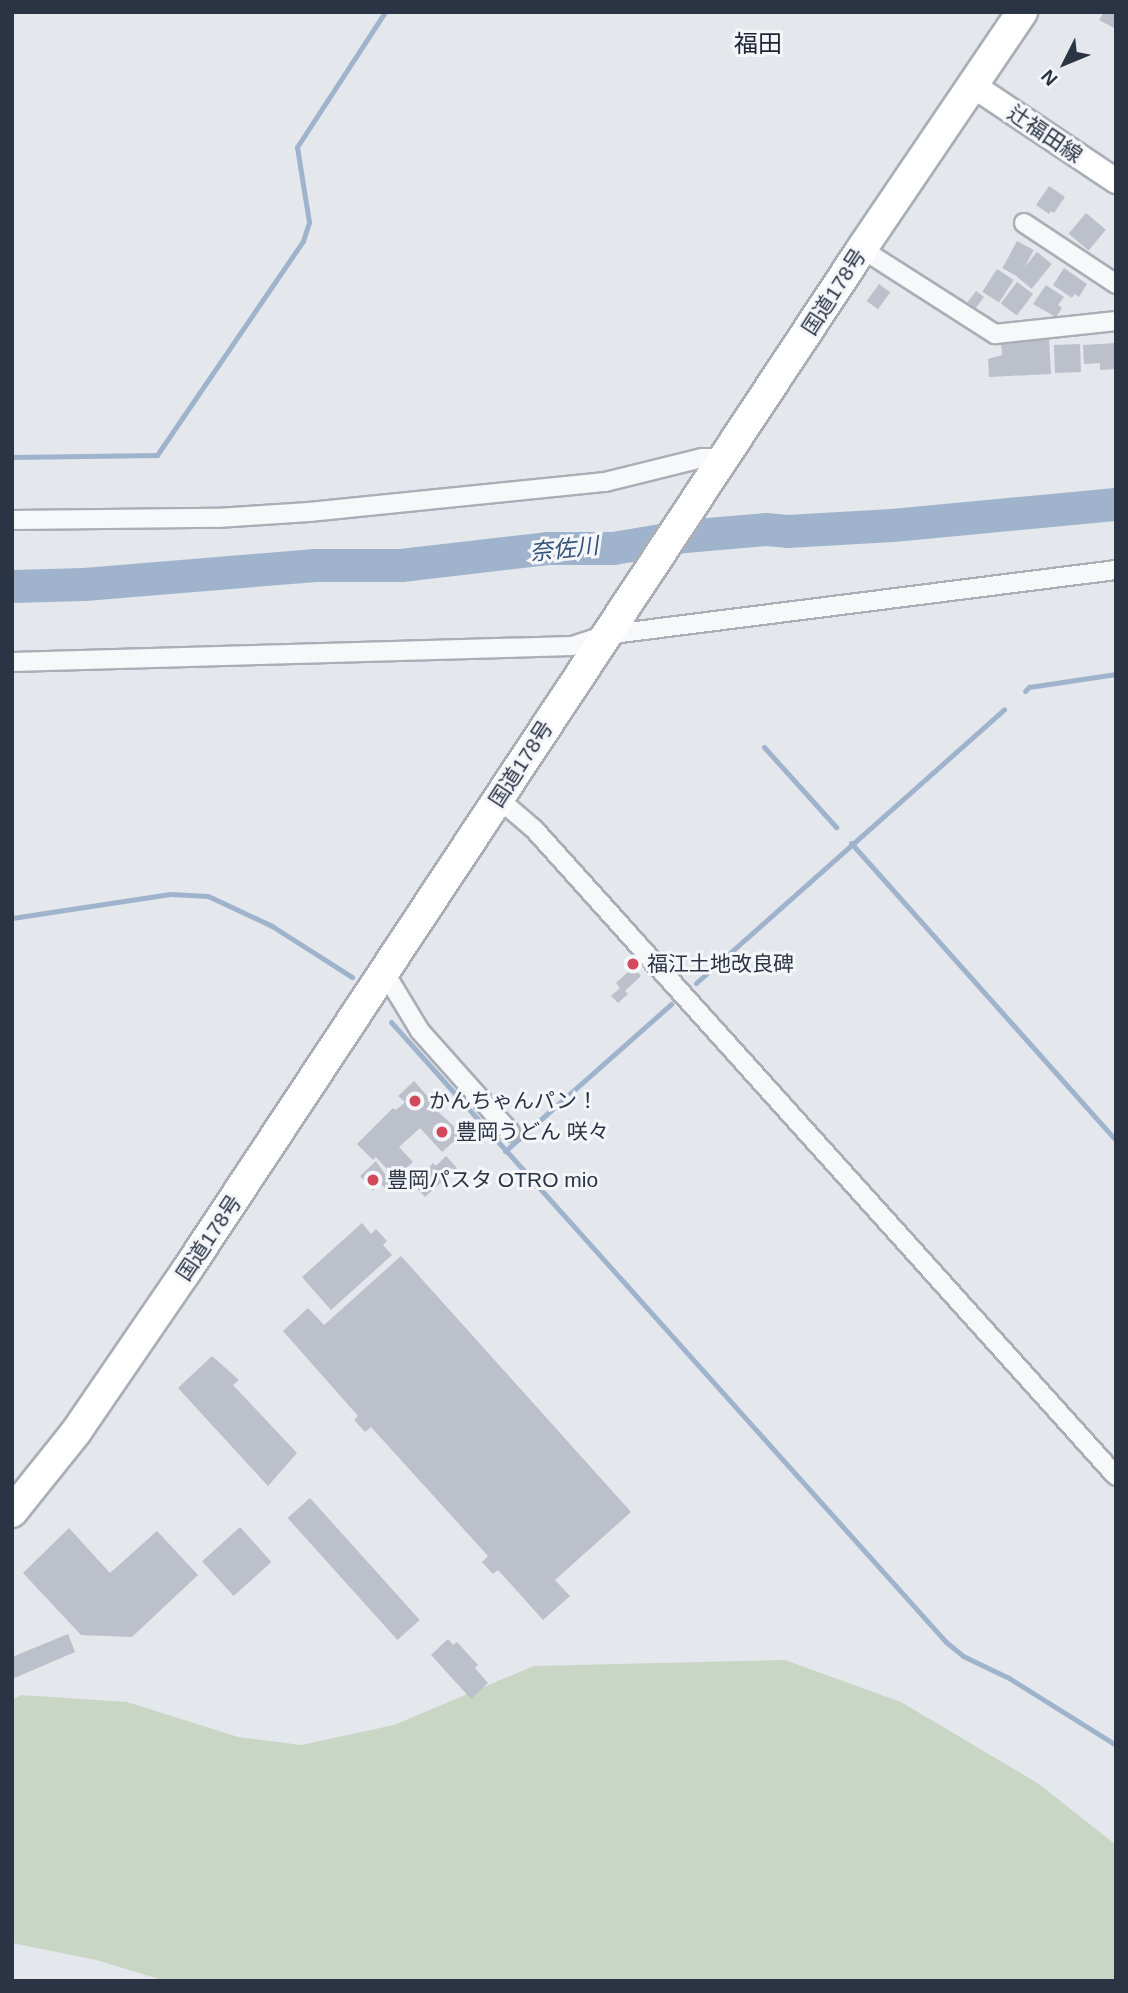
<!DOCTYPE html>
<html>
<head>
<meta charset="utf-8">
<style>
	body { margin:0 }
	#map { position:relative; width:1128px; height:1993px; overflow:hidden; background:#e4e7ec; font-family:Helvetica,"Noto Sans JP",sans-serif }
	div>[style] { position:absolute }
	.green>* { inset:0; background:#c9d6c5 }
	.stream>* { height:5px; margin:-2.5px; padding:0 2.5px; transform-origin:2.5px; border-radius:2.5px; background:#9fb4cc }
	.river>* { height:33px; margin:-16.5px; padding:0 16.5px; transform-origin:16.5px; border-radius:16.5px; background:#9fb4cc }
	.building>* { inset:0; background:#bbc0ca; transform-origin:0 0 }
	.roads { filter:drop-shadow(2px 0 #a9aeb7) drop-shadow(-2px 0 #a9aeb7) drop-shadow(0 2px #a9aeb7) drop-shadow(0 -2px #a9aeb7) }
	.minor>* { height:18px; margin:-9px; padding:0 9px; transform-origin:9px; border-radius:9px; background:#f7f8fa }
	.secondary>* { height:24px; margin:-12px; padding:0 12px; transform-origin:12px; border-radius:12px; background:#fff }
	.trunk>* { height:30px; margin:-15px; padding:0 15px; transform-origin:15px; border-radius:15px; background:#fff }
	.dots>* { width:19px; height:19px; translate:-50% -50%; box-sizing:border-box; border:4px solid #f4f6f9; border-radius:50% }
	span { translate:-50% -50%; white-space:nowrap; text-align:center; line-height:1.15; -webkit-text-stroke:6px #f4f6f9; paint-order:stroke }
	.street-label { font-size:21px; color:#2b3445 }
	.poi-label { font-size:21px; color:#2b3445 }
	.left { translate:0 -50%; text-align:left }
	.water-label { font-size:23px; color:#34527a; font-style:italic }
	.quarter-label { font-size:24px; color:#1d2536 }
	.frame { position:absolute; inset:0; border:14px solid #2b3445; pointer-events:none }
	.north { position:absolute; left:1030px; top:28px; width:70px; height:70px; -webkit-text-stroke:5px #f4f6f9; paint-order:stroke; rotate:227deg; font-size:19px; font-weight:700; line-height:28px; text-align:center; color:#2b3445 }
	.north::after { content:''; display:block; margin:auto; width:24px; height:32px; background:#2b3445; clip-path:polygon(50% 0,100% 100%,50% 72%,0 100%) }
</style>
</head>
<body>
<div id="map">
	<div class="green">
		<div style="clip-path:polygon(785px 1660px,901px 1702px,1039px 1784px,1116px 1845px,1116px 1981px,166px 1981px,96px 1960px,12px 1943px,12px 1700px,21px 1695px,127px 1702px,238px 1737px,301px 1745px,394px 1725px,534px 1666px)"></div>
	</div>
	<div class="stream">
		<div style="left:12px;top:457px;width:145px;rotate:-0.8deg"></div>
		<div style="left:157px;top:455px;width:259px;rotate:-55.7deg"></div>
		<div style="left:303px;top:241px;width:20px;rotate:-72deg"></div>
		<div style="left:309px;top:222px;width:76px;rotate:-99.1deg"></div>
		<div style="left:297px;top:147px;width:161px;rotate:-56.9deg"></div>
		<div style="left:1025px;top:691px;width:6px;rotate:-45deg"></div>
		<div style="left:1029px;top:687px;width:88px;rotate:-8.5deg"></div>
		<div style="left:764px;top:747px;width:108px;rotate:48deg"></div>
		<div style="left:851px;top:843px;width:398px;rotate:48.3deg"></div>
		<div style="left:12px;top:918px;width:160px;rotate:-8.6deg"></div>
		<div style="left:170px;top:894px;width:38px;rotate:3deg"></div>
		<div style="left:208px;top:896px;width:71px;rotate:25.1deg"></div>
		<div style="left:272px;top:926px;width:95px;rotate:32.5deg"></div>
		<div style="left:696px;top:983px;width:412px;rotate:-41.6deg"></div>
		<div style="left:391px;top:1022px;width:832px;rotate:48.17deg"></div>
		<div style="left:946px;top:1642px;width:22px;rotate:39deg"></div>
		<div style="left:963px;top:1656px;width:51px;rotate:25.6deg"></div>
		<div style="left:1009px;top:1678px;width:126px;rotate:32.1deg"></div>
		<div style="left:505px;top:1151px;width:222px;rotate:-41.5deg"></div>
	</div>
	<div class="river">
		<div style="left:12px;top:586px;width:72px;rotate:-1.6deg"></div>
		<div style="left:84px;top:584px;width:232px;rotate:-4.7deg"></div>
		<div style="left:315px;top:565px;width:86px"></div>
		<div style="left:401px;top:565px;width:147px;rotate:-6.6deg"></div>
		<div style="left:547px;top:548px;width:66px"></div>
		<div style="left:613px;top:548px;width:72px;rotate:-9.6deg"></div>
		<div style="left:684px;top:536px;width:81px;rotate:-4.9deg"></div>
		<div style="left:765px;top:529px;width:22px;rotate:5deg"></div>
		<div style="left:787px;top:531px;width:105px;rotate:-3.3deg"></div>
		<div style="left:892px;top:525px;width:225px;rotate:-5.4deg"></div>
	</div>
	<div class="building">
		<div style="clip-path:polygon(1104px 12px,1116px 12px,1116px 29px,1099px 20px)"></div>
		<div style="clip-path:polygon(1049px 186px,1065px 197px,1054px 213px,1051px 211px,1049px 214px,1036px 205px)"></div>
		<div style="left:1086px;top:213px;width:26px;height:27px;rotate:40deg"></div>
		<div style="left:1017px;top:241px;width:19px;height:31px;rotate:28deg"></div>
		<div style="left:1037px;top:252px;width:19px;height:32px;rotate:39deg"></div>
		<div style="clip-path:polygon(1064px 268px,1087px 284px,1079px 297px,1075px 294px,1072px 298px,1053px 285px)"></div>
		<div style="left:997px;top:269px;width:20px;height:27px;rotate:33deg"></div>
		<div style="left:1017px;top:282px;width:20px;height:27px;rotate:37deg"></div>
		<div style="left:879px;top:284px;width:14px;height:21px;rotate:36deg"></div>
		<div style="clip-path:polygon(1046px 285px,1064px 297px,1058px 305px,1062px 308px,1056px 317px,1033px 304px)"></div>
		<div style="left:976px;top:291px;width:10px;height:14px;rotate:37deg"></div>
		<div style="clip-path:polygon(1049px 339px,1051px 374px,989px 377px,988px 359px,1002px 355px,1001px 342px)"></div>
		<div style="clip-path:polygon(1116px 343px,1116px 369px,1100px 370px,1100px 363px,1084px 364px,1083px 345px)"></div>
		<div style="left:1080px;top:344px;width:28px;height:26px;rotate:88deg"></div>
		<div style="clip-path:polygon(633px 967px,641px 976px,625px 991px,628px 994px,618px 1003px,611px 996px,620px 988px,616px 983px)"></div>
		<div style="clip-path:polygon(414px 1081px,431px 1100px,429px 1103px,462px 1134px,442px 1152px,420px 1128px,399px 1147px,413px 1162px,395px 1178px,376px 1157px,373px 1160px,357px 1144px,393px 1108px,396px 1110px,405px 1102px,398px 1096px)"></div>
		<div style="clip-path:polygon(446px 1156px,457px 1168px,425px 1197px,414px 1185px,433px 1163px,436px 1166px)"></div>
		<div style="clip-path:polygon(376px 1161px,391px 1183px,385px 1188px,381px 1184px,373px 1191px,360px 1176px)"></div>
		<div style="clip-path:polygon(362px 1223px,371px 1234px,376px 1229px,387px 1241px,383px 1245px,392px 1255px,331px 1310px,302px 1277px)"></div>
		<div style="clip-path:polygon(401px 1256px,631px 1512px,555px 1580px,570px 1596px,543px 1620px,498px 1570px,493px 1574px,482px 1562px,488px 1556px,371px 1427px,365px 1432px,354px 1420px,358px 1416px,283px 1331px,308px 1308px,324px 1325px)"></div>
		<div style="clip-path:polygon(212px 1356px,239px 1380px,233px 1385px,297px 1453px,268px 1486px,178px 1388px)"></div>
		<div style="left:310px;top:1498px;width:164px;height:30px;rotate:48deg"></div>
		<div style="left:240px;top:1527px;width:47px;height:51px;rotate:48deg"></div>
		<div style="clip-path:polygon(69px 1528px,110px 1573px,157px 1531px,198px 1575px,132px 1637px,81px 1635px,23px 1573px)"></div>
		<div style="clip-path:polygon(68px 1634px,75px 1652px,12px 1679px,12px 1657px)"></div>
		<div style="clip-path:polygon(448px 1639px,453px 1645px,457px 1642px,478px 1665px,475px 1668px,488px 1683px,471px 1699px,431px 1655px)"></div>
	</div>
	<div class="roads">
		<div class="minor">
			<div style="left:1024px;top:223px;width:110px;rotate:33.5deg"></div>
			<div style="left:862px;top:249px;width:158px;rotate:32.6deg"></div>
			<div style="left:995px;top:334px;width:122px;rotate:-6.1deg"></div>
			<div style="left:12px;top:520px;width:205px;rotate:-0.6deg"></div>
			<div style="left:217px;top:518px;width:92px;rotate:-3.7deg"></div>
			<div style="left:309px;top:512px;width:298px;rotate:-5.8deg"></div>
			<div style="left:605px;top:482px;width:100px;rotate:-13.9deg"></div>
			<div style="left:702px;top:458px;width:22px"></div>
			<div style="left:12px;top:662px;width:560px;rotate:-1.64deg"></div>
			<div style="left:572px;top:646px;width:35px;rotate:-18deg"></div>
			<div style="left:605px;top:635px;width:515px;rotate:-7.25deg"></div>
			<div style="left:499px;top:799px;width:46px;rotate:40.6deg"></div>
			<div style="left:534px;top:829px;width:870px;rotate:48.03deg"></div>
			<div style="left:385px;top:973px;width:68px;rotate:58.9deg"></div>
			<div style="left:420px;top:1031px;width:135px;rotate:48.3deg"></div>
		</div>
		<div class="secondary">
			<div style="left:974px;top:86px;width:171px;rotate:33.8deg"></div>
		</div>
		<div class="trunk">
			<div style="left:12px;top:1512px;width:102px;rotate:-51.3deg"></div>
			<div style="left:76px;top:1432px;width:193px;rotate:-55.6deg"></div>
			<div style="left:185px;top:1273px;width:1230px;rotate:-56.54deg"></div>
			<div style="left:863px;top:247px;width:284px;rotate:-55.9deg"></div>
		</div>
	</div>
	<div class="dots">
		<div style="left:633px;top:964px;background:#d1495b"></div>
		<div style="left:415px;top:1101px;background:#d1495b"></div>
		<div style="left:442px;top:1132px;background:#d1495b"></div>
		<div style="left:373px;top:1180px;background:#d1495b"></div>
	</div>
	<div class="street-label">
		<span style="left:1045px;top:134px;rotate:34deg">辻福田線</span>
		<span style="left:834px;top:292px;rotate:-57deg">国道178号</span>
		<span style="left:521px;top:764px;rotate:-57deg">国道178号</span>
		<span style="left:209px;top:1238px;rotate:-56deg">国道178号</span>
	</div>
	<div class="poi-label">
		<span class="left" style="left:647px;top:964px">福江土地改良碑</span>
		<span class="left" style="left:429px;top:1101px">かんちゃんパン！</span>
		<span class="left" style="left:456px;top:1132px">豊岡うどん 咲々</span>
		<span class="left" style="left:387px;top:1180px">豊岡パスタ OTRO mio</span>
	</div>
	<div class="water-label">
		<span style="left:564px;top:549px;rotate:-6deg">奈佐川</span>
	</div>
	<div class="quarter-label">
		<span style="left:758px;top:44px">福田</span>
	</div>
	<div class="frame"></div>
	<div class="north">N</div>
</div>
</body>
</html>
